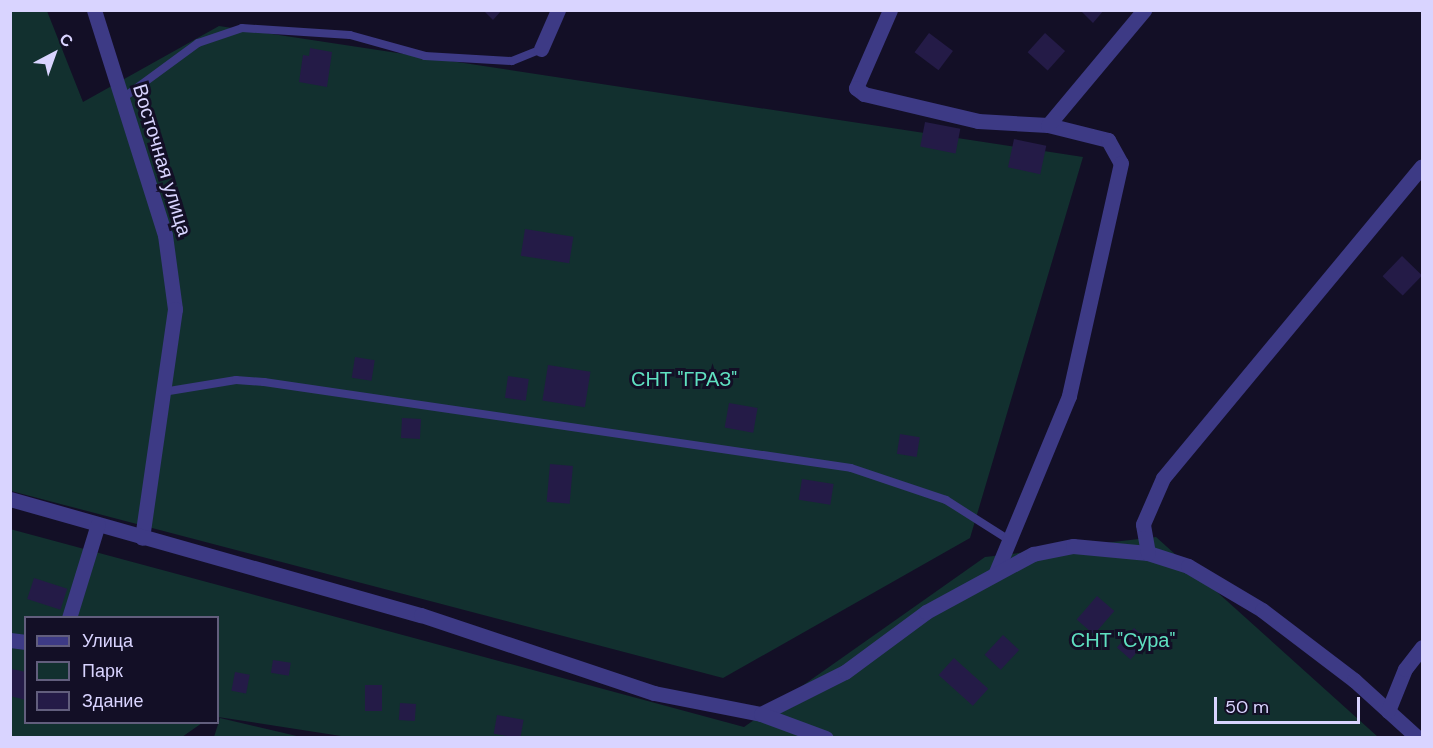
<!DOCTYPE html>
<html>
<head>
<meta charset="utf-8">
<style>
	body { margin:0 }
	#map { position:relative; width:1433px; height:748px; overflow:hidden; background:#130f26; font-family:"DM Sans",sans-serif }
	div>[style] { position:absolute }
	.green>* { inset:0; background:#12302f }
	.building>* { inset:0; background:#241b47; transform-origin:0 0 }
	.lane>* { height:8px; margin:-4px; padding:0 4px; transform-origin:4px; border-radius:4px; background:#3d3a85 }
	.street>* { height:15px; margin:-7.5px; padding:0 7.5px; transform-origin:7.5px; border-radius:7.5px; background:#3d3a85 }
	span { translate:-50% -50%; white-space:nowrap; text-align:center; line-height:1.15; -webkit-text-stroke:6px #130f26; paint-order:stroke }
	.street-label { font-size:20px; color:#d9d4ff }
	.park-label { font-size:20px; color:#5fe0c0 }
	.frame { position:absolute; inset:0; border:12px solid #d9d4ff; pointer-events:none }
	.legend { position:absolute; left:24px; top:616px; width:195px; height:108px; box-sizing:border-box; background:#130f26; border:2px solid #625e7d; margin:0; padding:8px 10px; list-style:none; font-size:18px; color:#d9d4ff }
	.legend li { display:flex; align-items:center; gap:12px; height:30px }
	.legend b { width:30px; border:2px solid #625e7d }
	.north { position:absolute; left:24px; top:24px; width:60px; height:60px; -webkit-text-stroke:4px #130f26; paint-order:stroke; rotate:41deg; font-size:16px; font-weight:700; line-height:24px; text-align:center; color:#d9d4ff }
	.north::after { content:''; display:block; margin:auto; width:21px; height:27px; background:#d9d4ff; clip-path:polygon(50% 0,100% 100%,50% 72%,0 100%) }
	.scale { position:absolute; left:1214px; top:697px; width:146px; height:27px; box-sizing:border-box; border:3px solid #d9d4ff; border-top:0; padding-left:8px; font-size:18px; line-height:21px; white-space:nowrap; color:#d9d4ff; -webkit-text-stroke:4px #130f26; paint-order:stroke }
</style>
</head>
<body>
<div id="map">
	<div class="green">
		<div style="clip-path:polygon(10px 11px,47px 11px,83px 102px,219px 26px,1083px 157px,970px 538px,723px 678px,11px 491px)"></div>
		<div style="clip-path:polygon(10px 529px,744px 727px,985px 557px,1156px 537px,1378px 737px,322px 737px,341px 736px,218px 717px,218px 618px,26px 618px,26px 722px,202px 723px,182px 737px,11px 737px)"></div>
		<div style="clip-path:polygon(220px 718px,301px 737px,214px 737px)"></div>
	</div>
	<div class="building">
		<div style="clip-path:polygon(483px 10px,502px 10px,493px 20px)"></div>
		<div style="clip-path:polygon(1080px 10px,1104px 10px,1093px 23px)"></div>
		<div style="left:929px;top:33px;width:30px;height:24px;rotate:37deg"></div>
		<div style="left:1045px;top:33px;width:27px;height:26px;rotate:42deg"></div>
		<div style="clip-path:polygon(310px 48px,332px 52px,327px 87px,299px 82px,303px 55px,309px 56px)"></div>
		<div style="left:925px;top:122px;width:36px;height:25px;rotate:11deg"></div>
		<div style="left:1014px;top:139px;width:33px;height:29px;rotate:12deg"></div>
		<div style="left:525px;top:229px;width:49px;height:27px;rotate:9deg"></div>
		<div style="left:1402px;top:256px;width:28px;height:28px;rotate:44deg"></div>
		<div style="left:355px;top:357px;width:20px;height:21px;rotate:9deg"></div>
		<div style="left:548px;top:365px;width:43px;height:36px;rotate:9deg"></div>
		<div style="left:508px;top:376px;width:21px;height:22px;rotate:8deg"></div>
		<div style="left:729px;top:403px;width:29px;height:25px;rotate:10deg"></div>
		<div style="left:402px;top:418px;width:19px;height:20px;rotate:3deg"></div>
		<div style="left:900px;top:434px;width:20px;height:20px;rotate:9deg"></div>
		<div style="left:550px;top:464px;width:23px;height:38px;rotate:5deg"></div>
		<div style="left:802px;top:479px;width:32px;height:21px;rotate:9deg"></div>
		<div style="left:34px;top:578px;width:35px;height:22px;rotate:18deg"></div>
		<div style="left:1097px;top:596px;width:23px;height:31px;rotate:41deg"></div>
		<div style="left:1134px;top:628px;width:18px;height:26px;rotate:41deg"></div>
		<div style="left:1003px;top:635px;width:22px;height:27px;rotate:43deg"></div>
		<div style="left:954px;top:658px;width:46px;height:23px;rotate:42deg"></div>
		<div style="left:273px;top:660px;width:18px;height:13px;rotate:9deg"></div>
		<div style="clip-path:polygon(12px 669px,26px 672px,26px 700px,10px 696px)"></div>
		<div style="left:235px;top:672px;width:15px;height:19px;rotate:11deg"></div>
		<div style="left:365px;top:685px;width:17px;height:26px"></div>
		<div style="left:400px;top:703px;width:16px;height:17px;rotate:4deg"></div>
		<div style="left:497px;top:715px;width:27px;height:19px;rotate:10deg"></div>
	</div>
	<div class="lane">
		<div style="left:123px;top:98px;width:93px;rotate:-36.3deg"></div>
		<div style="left:198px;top:43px;width:46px;rotate:-18.8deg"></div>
		<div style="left:242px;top:28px;width:108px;rotate:3.7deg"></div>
		<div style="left:350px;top:35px;width:78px;rotate:15.6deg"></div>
		<div style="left:425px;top:56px;width:87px;rotate:3.3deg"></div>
		<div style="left:512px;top:61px;width:31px;rotate:-22deg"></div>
		<div style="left:163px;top:392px;width:74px;rotate:-9.3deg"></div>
		<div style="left:236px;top:380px;width:28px;rotate:4deg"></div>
		<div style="left:264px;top:382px;width:593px;rotate:8.33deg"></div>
		<div style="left:851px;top:468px;width:100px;rotate:18.6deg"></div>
		<div style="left:946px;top:500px;width:75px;rotate:32.4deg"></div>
	</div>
	<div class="street">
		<div style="left:94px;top:10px;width:236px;rotate:72.5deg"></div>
		<div style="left:165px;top:235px;width:75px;rotate:82.3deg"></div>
		<div style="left:175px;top:309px;width:231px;rotate:98.2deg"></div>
		<div style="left:890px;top:10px;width:85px;rotate:113.6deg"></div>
		<div style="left:856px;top:88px;width:10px;rotate:37deg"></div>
		<div style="left:864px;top:94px;width:117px;rotate:13.3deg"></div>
		<div style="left:978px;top:121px;width:70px;rotate:3.3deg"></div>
		<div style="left:1048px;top:125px;width:62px;rotate:14deg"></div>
		<div style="left:1108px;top:140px;width:26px;rotate:61deg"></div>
		<div style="left:1121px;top:163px;width:239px;rotate:102.6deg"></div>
		<div style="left:1069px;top:396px;width:191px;rotate:112.5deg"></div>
		<div style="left:541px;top:49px;width:43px;rotate:-66.4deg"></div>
		<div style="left:1048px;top:125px;width:150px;rotate:-50.1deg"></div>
		<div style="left:10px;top:499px;width:427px;rotate:15.8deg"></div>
		<div style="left:421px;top:615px;width:246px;rotate:18.5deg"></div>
		<div style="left:654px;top:693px;width:109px;rotate:11.1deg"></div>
		<div style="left:761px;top:714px;width:94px;rotate:-26.6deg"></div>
		<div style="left:845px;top:672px;width:101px;rotate:-36.5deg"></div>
		<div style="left:926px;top:612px;width:122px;rotate:-28.5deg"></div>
		<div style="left:1033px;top:554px;width:41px;rotate:-11.3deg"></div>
		<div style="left:1073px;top:546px;width:75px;rotate:5.3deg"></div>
		<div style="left:1148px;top:553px;width:42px;rotate:18deg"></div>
		<div style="left:1188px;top:566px;width:86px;rotate:30.7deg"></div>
		<div style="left:1262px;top:610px;width:116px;rotate:37.3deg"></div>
		<div style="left:1354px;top:680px;width:86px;rotate:42.2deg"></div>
		<div style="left:1148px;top:553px;width:29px;rotate:-100deg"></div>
		<div style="left:1143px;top:524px;width:50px;rotate:-66.5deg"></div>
		<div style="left:1163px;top:478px;width:405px;rotate:-50.3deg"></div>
		<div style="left:69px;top:618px;width:98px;rotate:-72.9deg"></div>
		<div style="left:10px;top:640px;width:16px;rotate:7deg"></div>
		<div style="left:1388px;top:711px;width:45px;rotate:-68deg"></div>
		<div style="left:1405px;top:669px;width:28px;rotate:-52deg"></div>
		<div style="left:761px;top:714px;width:69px;rotate:20.3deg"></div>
	</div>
	<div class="street-label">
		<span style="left:162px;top:160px;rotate:73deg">Восточная улица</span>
	</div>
	<div class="park-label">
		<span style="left:684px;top:379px">СНТ "ГРАЗ"</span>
		<span style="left:1123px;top:640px">СНТ "Сура"</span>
	</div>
	<div class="frame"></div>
	<ul class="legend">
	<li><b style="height:8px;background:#3d3a85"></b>Улица</li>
	<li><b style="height:16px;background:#12302f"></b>Парк</li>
	<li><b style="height:16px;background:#241b47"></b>Здание</li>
	</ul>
	<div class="north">С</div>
	<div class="scale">50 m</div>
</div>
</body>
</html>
